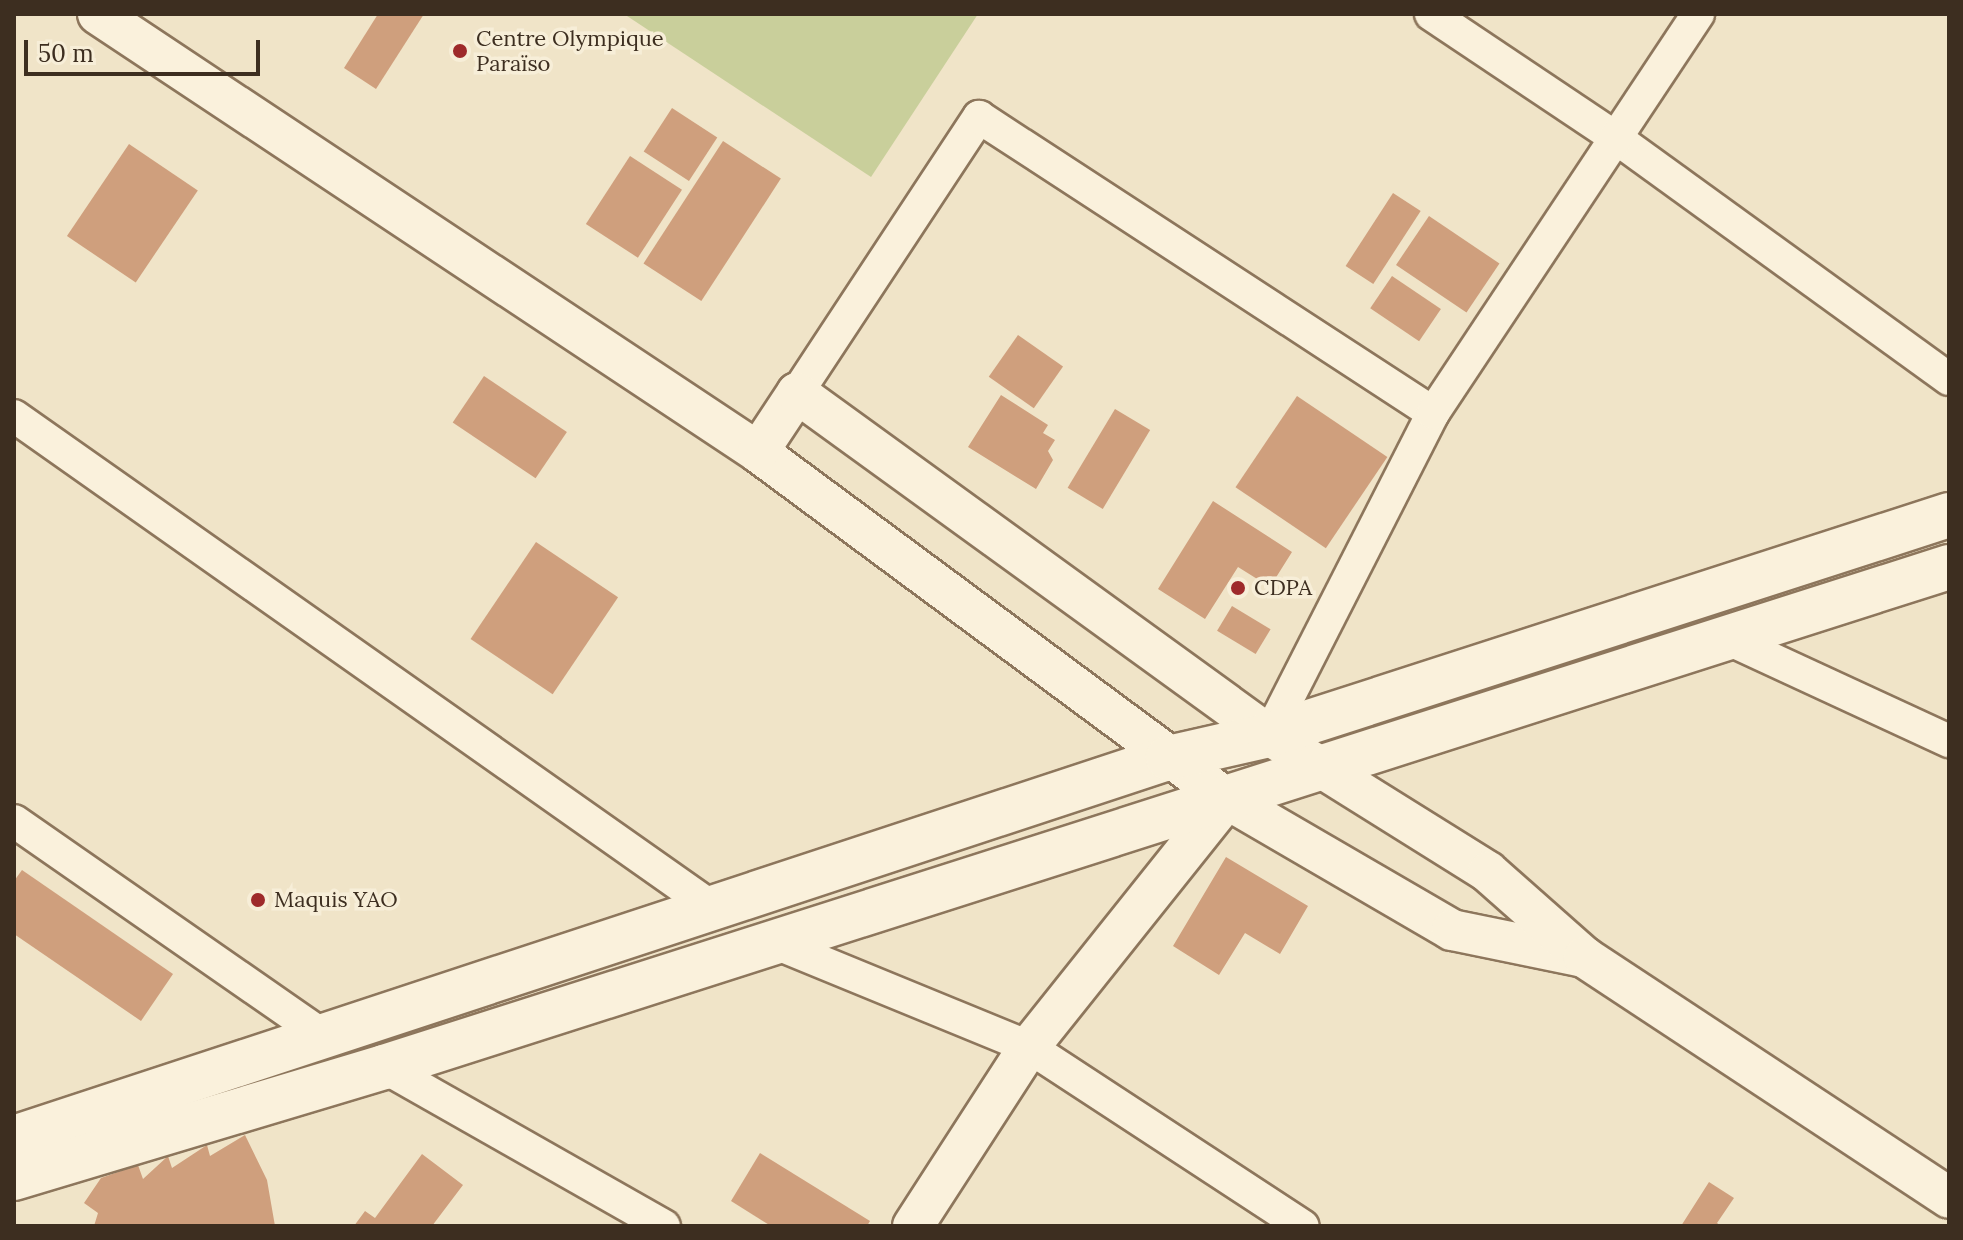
<!DOCTYPE html>
<html>
<head>
<meta charset="utf-8">
<style>
	body { margin:0 }
	#map { position:relative; width:1963px; height:1240px; overflow:hidden; background:#f0e4c8; font-family:Lora,serif }
	div>[style] { position:absolute }
	.green>* { inset:0; background:#c9cf9b }
	.building>* { inset:0; background:#cf9f7d; transform-origin:0 0 }
	.roads { filter:drop-shadow(2px 0 #8d765c) drop-shadow(-2px 0 #8d765c) drop-shadow(0 2px #8d765c) drop-shadow(0 -2px #8d765c) }
	.minor>* { height:32px; margin:-16px; padding:0 16px; transform-origin:16px; border-radius:16px; background:#faf1dc }
	.tertiary>* { height:40px; margin:-20px; padding:0 20px; transform-origin:20px; border-radius:20px; background:#faf1dc }
	.secondary>* { height:44px; margin:-22px; padding:0 22px; transform-origin:22px; border-radius:22px; background:#faf1dc }
	.dots>* { width:22px; height:22px; translate:-50% -50%; box-sizing:border-box; border:4px solid #f7eed8; border-radius:50% }
	span { translate:-50% -50%; white-space:nowrap; text-align:center; line-height:1.15; -webkit-text-stroke:7px #f7eed8; paint-order:stroke }
	.poi-label { font-size:22px; color:#3d2e20 }
	.left { translate:0 -50%; text-align:left }
	.frame { position:absolute; inset:0; border:16px solid #3d2e20; pointer-events:none }
	.scale { position:absolute; left:24px; top:40px; width:236px; height:36px; box-sizing:border-box; border:4px solid #3d2e20; border-top:0; padding-left:10px; font-size:24px; line-height:28px; white-space:nowrap; color:#3d2e20; -webkit-text-stroke:6px #f7eed8; paint-order:stroke }
</style>
</head>
<body>
<div id="map">
	<div class="green">
		<div style="clip-path:polygon(624px 14px,978px 14px,871px 177px)"></div>
	</div>
	<div class="building">
		<div style="clip-path:polygon(378px 14px,424px 14px,376px 89px,344px 68px)"></div>
		<div style="left:672px;top:108px;width:54px;height:52px;rotate:33deg"></div>
		<div style="left:723px;top:141px;width:69px;height:146px;rotate:33deg"></div>
		<div style="left:129px;top:144px;width:83px;height:111px;rotate:34deg"></div>
		<div style="left:630px;top:156px;width:62px;height:81px;rotate:33deg"></div>
		<div style="left:1393px;top:193px;width:33px;height:87px;rotate:33deg"></div>
		<div style="left:1429px;top:216px;width:85px;height:59px;rotate:34deg"></div>
		<div style="left:1392px;top:276px;width:59px;height:39px;rotate:34deg"></div>
		<div style="left:1018px;top:335px;width:55px;height:51px;rotate:35deg"></div>
		<div style="left:484px;top:376px;width:100px;height:56px;rotate:34deg"></div>
		<div style="clip-path:polygon(1001px 395px,1048px 425px,1043px 433px,1055px 440px,1048px 451px,1053px 460px,1036px 489px,968px 447px)"></div>
		<div style="left:1297px;top:396px;width:109px;height:110px;rotate:34deg"></div>
		<div style="left:1115px;top:409px;width:41px;height:92px;rotate:31deg"></div>
		<div style="clip-path:polygon(1213px 501px,1292px 552px,1270px 587px,1238px 567px,1205px 619px,1158px 589px)"></div>
		<div style="left:536px;top:542px;width:99px;height:117px;rotate:34deg"></div>
		<div style="left:1232px;top:606px;width:45px;height:29px;rotate:31deg"></div>
		<div style="clip-path:polygon(1226px 857px,1308px 906px,1280px 954px,1245px 933px,1219px 975px,1173px 946px)"></div>
		<div style="clip-path:polygon(22px 870px,173px 974px,141px 1021px,14px 934px,14px 881px)"></div>
		<div style="clip-path:polygon(245px 1135px,267px 1180px,275px 1226px,94px 1226px,98px 1213px,84px 1203px,101px 1178px,138px 1165px,143px 1179px,168px 1156px,172px 1168px,207px 1145px,210px 1156px)"></div>
		<div style="clip-path:polygon(760px 1153px,870px 1221px,867px 1226px,771px 1226px,731px 1201px)"></div>
		<div style="clip-path:polygon(422px 1154px,463px 1185px,432px 1226px,354px 1226px,365px 1211px,375px 1218px)"></div>
		<div style="clip-path:polygon(1709px 1182px,1734px 1198px,1717px 1223px,1721px 1226px,1681px 1226px)"></div>
	</div>
	<div class="roads">
		<div class="minor">
			<div style="left:1431px;top:14px;width:223px;rotate:33.8deg"></div>
			<div style="left:1616px;top:138px;width:411px;rotate:35.9deg"></div>
			<div style="left:797px;top:393px;width:331px;rotate:-56.6deg"></div>
			<div style="left:979px;top:117px;width:542px;rotate:33.1deg"></div>
			<div style="left:14px;top:416px;width:860px;rotate:35.15deg"></div>
			<div style="left:1726px;top:638px;width:246px;rotate:24.8deg"></div>
			<div style="left:1269px;top:735px;width:361px;rotate:-63deg"></div>
			<div style="left:1433px;top:413px;width:479px;rotate:-56.4deg"></div>
			<div style="left:14px;top:821px;width:374px;rotate:34.8deg"></div>
			<div style="left:773px;top:942px;width:277px;rotate:22.3deg"></div>
			<div style="left:1029px;top:1047px;width:327px;rotate:33.2deg"></div>
			<div style="left:384px;top:1067px;width:322px;rotate:29.6deg"></div>
		</div>
		<div class="tertiary">
			<div style="left:98px;top:14px;width:792px;rotate:33.57deg"></div>
			<div style="left:758px;top:452px;width:583px;rotate:36.5deg"></div>
			<div style="left:1227px;top:799px;width:260px;rotate:30.2deg"></div>
			<div style="left:1452px;top:930px;width:135px;rotate:11.6deg"></div>
			<div style="left:758px;top:452px;width:71px;rotate:-56.5deg"></div>
			<div style="left:797px;top:393px;width:583px;rotate:35.93deg"></div>
			<div style="left:1269px;top:735px;width:258px;rotate:32deg"></div>
			<div style="left:1488px;top:872px;width:128px;rotate:41.5deg"></div>
			<div style="left:1584px;top:957px;width:437px;rotate:33.4deg"></div>
			<div style="left:913px;top:1226px;width:213px;rotate:-57.1deg"></div>
			<div style="left:1029px;top:1047px;width:317px;rotate:-51.4deg"></div>
		</div>
		<div class="secondary">
			<div style="left:14px;top:1138px;width:1215px;rotate:-18.23deg"></div>
			<div style="left:1168px;top:758px;width:104px;rotate:-12.8deg"></div>
			<div style="left:1269px;top:735px;width:715px;rotate:-17.93deg"></div>
			<div style="left:14px;top:1178px;width:386px;rotate:-16.7deg"></div>
			<div style="left:384px;top:1067px;width:1643px;rotate:-17.72deg"></div>
		</div>
	</div>
	<div class="dots">
		<div style="left:460px;top:51px;background:#9e2a2b"></div>
		<div style="left:1238px;top:588px;background:#9e2a2b"></div>
		<div style="left:258px;top:900px;background:#9e2a2b"></div>
	</div>
	<div class="poi-label">
		<span class="left" style="left:476px;top:51px">Centre Olympique<br>Paraïso</span>
		<span class="left" style="left:1254px;top:588px">CDPA</span>
		<span class="left" style="left:274px;top:900px">Maquis YAO</span>
	</div>
	<div class="frame"></div>
	<div class="scale">50 m</div>
</div>
</body>
</html>
